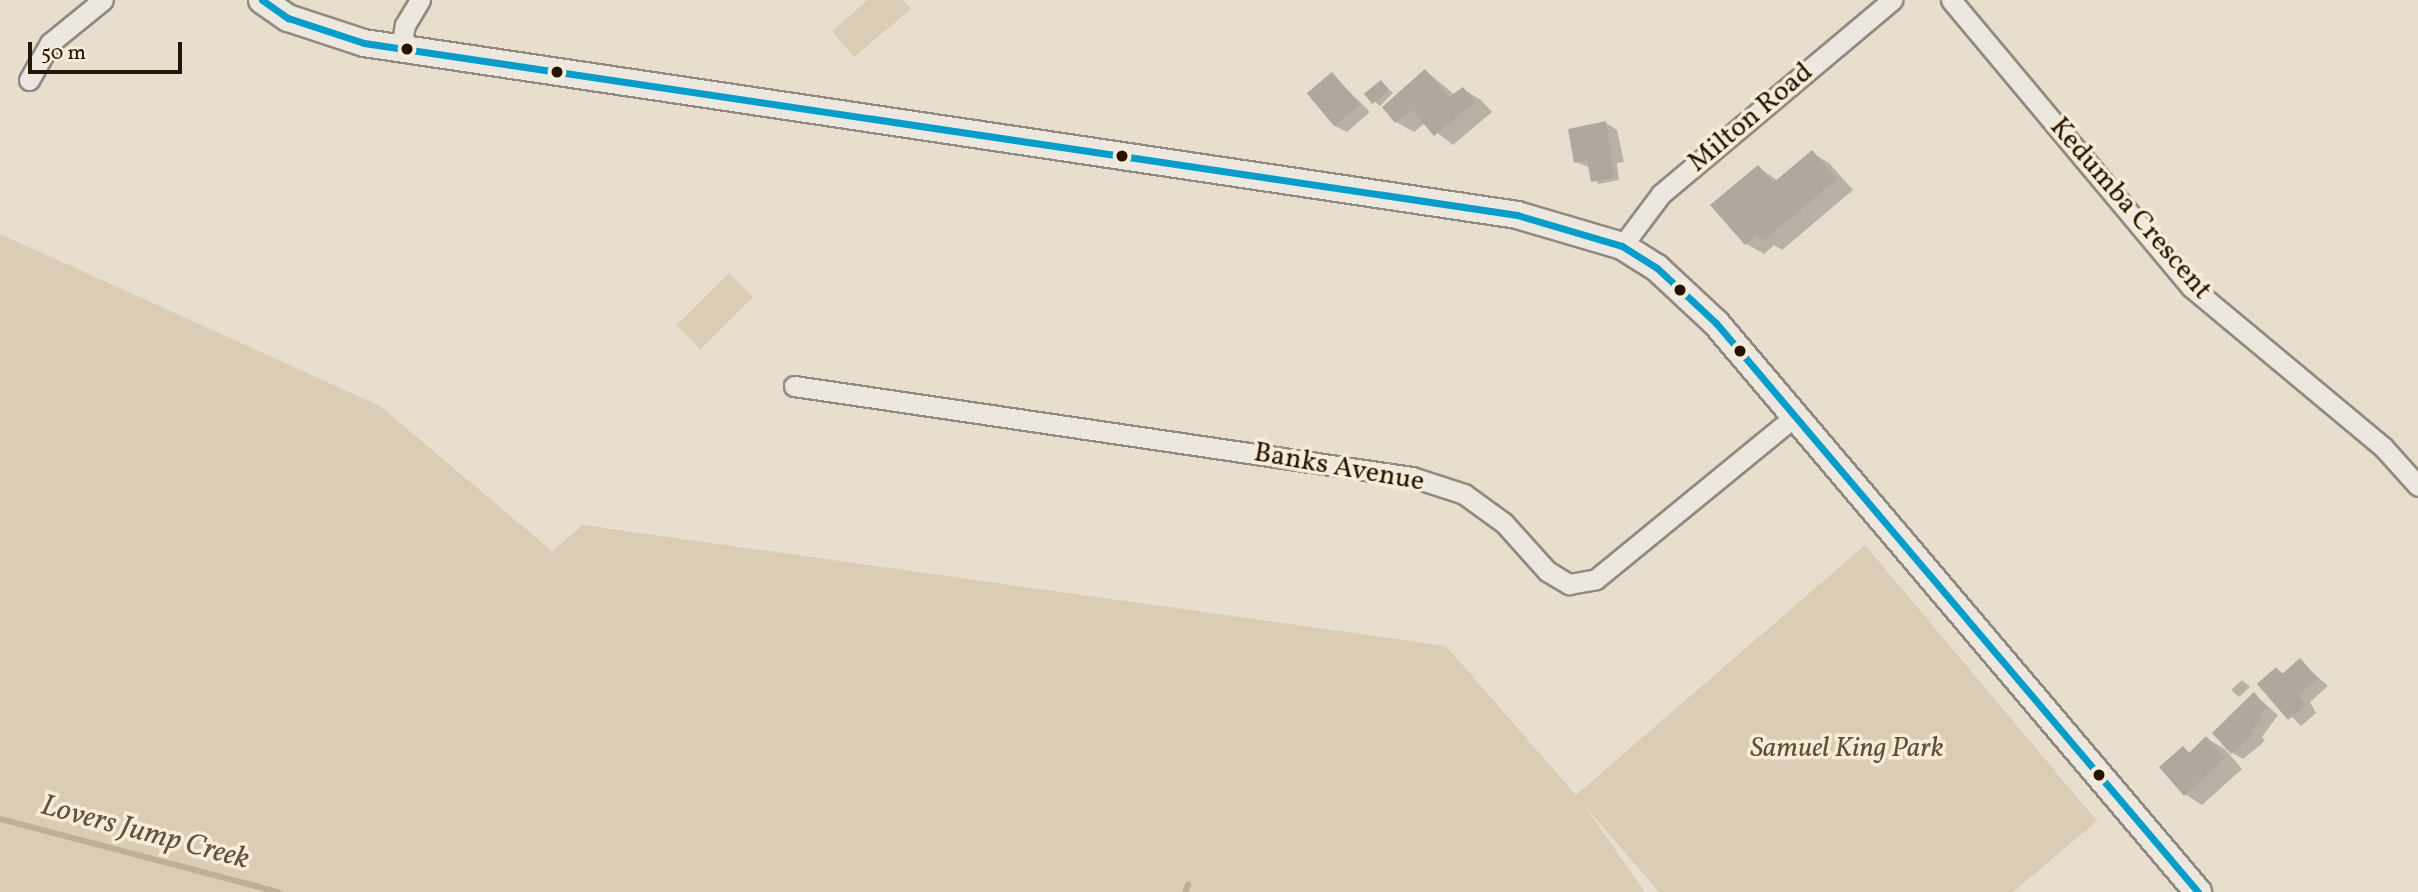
<!DOCTYPE html>
<html>
<head>
<meta charset="utf-8">
<style>
	body { margin:0 }
	#map { position:relative; width:2418px; height:892px; overflow:hidden; background:#e8dece; font-family:Vollkorn,serif }
	div>[style] { position:absolute }
	.green>* { inset:0; background:#dbccb6; transform-origin:0 0 }
	.shadow>* { inset:0; background:#0003 }
	.stream>* { height:6px; margin:-3px; padding:0 3px; transform-origin:3px; border-radius:3px; background:#bfaf98 }
	.building>* { inset:0; background:#b0a89c; transform-origin:0 0 }
	.roads { filter:drop-shadow(2px 0 #928a7f) drop-shadow(-2px 0 #928a7f) drop-shadow(0 2px #928a7f) drop-shadow(0 -2px #928a7f) }
	.minor>* { height:19px; margin:-9.5px; padding:0 9.5px; transform-origin:9.5px; border-radius:9.5px; background:#ece7df }
	.secondary>* { height:26px; margin:-13px; padding:0 13px; transform-origin:13px; border-radius:13px; background:#ece7df }
	.bus-1>* { height:7px; margin:-3.5px; padding:0 3.5px; transform-origin:3.5px; border-radius:3.5px; background:#069dcb }
	.dots>* { width:19px; height:19px; translate:-50% -50%; box-sizing:border-box; border:4px solid #f7ecd8; border-radius:50% }
	span { translate:-50% -50%; white-space:nowrap; text-align:center; line-height:1.15; -webkit-text-stroke:7px #f7ecd8; paint-order:stroke }
	.street-label { font-size:28px; color:#251401 }
	.park-label { font-size:28px; color:#615039; font-style:italic }
	.water-label { font-size:30px; color:#62513b; font-style:italic }
	.scale { position:absolute; left:28px; top:42px; width:154px; height:32px; box-sizing:border-box; border:4px solid #251401; border-top:0; padding-left:9px; font-size:21px; line-height:24px; white-space:nowrap; color:#251401; -webkit-text-stroke:5px #f7ecd8; paint-order:stroke }
</style>
</head>
<body>
<div id="map">
	<div class="green">
		<div style="clip-path:polygon(868px 0,903px 0,911px 9px,854px 57px,832px 31px)"></div>
		<div style="clip-path:polygon(0 234px,380px 406px,552px 551px,583px 525px,1446px 646px,1576px 795px,1865px 545px,2097px 821px,2013px 892px,1659px 892px,1583px 804px,1645px 892px,0 892px)"></div>
		<div style="left:729px;top:273px;width:34px;height:74px;rotate:45deg"></div>
	</div>
	<div class="shadow">
		<div style="clip-path:polygon(1426px 71px,1455px 95px,1463px 89px,1481px 100px,1492px 112px,1453px 145px,1425px 123px,1414px 132px,1396px 122px)"></div>
		<div style="clip-path:polygon(1333px 75px,1370px 112px,1347px 132px,1335px 126px)"></div>
		<div style="clip-path:polygon(1381px 82px,1393px 93px,1380px 106px,1367px 95px)"></div>
		<div style="clip-path:polygon(1606px 123px,1617px 130px,1624px 162px,1617px 163px,1619px 180px,1598px 184px,1591px 168px,1576px 162px)"></div>
		<div style="clip-path:polygon(1812px 153px,1829px 163px,1853px 190px,1782px 250px,1774px 245px,1764px 254px,1747px 244px,1713px 205px,1758px 167px,1778px 181px)"></div>
		<div style="clip-path:polygon(2300px 661px,2328px 686px,2310px 702px,2316px 713px,2301px 726px,2259px 684px,2276px 669px,2284px 674px)"></div>
		<div style="clip-path:polygon(2242px 680px,2250px 687px,2239px 697px,2231px 690px)"></div>
		<div style="clip-path:polygon(2254px 694px,2278px 715px,2262px 737px,2265px 741px,2243px 759px,2231px 752px,2228px 717px)"></div>
		<div style="clip-path:polygon(2206px 738px,2225px 749px,2242px 769px,2202px 805px,2185px 794px,2183px 748px,2191px 753px)"></div>
	</div>
	<div class="stream">
		<div style="left:0;top:819px;width:288px;rotate:14.7deg"></div>
		<div style="left:1185px;top:892px;width:8px;rotate:-67deg"></div>
	</div>
	<div class="building">
		<div style="clip-path:polygon(1425px 69px,1449px 97px,1463px 87px,1475px 102px,1434px 136px,1412px 110px,1395px 123px,1382px 107px)"></div>
		<div style="left:1332px;top:72px;width:43px;height:33px;rotate:50deg"></div>
		<div style="left:1381px;top:80px;width:13px;height:22px;rotate:51deg"></div>
		<div style="clip-path:polygon(1606px 121px,1614px 178px,1591px 182px,1587px 160px,1574px 163px,1568px 129px)"></div>
		<div style="clip-path:polygon(1812px 150px,1837px 179px,1763px 241px,1757px 235px,1745px 245px,1710px 205px,1758px 165px,1773px 183px)"></div>
		<div style="clip-path:polygon(2300px 658px,2318px 679px,2299px 695px,2305px 705px,2288px 720px,2257px 684px,2276px 667px,2282px 674px)"></div>
		<div style="clip-path:polygon(2254px 692px,2267px 708px,2259px 715px,2263px 719px,2251px 730px,2254px 734px,2231px 754px,2212px 733px)"></div>
		<div style="clip-path:polygon(2206px 736px,2225px 758px,2184px 796px,2159px 767px,2183px 746px,2189px 753px)"></div>
	</div>
	<div class="roads">
		<div class="minor">
			<div style="left:1951px;top:0;width:374px;rotate:50.1deg"></div>
			<div style="left:2191px;top:287px;width:250px;rotate:39.8deg"></div>
			<div style="left:2383px;top:447px;width:52px;rotate:48.1deg"></div>
			<div style="left:401px;top:49px;width:24px;rotate:-81deg"></div>
			<div style="left:405px;top:25px;width:29px;rotate:-59deg"></div>
			<div style="left:29px;top:80px;width:43px;rotate:-60.4deg"></div>
			<div style="left:50px;top:43px;width:68px;rotate:-39.1deg"></div>
			<div style="left:1622px;top:246px;width:65px;rotate:-53.1deg"></div>
			<div style="left:1661px;top:194px;width:302px;rotate:-40deg"></div>
			<div style="left:794px;top:386px;width:625px;rotate:8.38deg"></div>
			<div style="left:1412px;top:477px;width:55px;rotate:18.1deg"></div>
			<div style="left:1464px;top:494px;width:49px;rotate:35.9deg"></div>
			<div style="left:1504px;top:523px;width:64px;rotate:48.1deg"></div>
			<div style="left:1547px;top:571px;width:26px;rotate:31deg"></div>
			<div style="left:1569px;top:584px;width:27px;rotate:-10deg"></div>
			<div style="left:1596px;top:579px;width:256px;rotate:-39.3deg"></div>
		</div>
		<div class="secondary">
			<div style="left:262px;top:0;width:32px;rotate:35deg"></div>
			<div style="left:288px;top:18px;width:80px;rotate:18.2deg"></div>
			<div style="left:364px;top:43px;width:1166px;rotate:8.48deg"></div>
			<div style="left:1517px;top:215px;width:109px;rotate:16.4deg"></div>
			<div style="left:1622px;top:246px;width:41px;rotate:32.2deg"></div>
			<div style="left:1657px;top:268px;width:81px;rotate:43deg"></div>
			<div style="left:1716px;top:323px;width:746px;rotate:49.73deg"></div>
		</div>
	</div>
	<div class="bus-1">
		<div style="left:262px;top:0;width:32px;rotate:35deg"></div>
		<div style="left:288px;top:18px;width:80px;rotate:18.2deg"></div>
		<div style="left:364px;top:43px;width:1166px;rotate:8.48deg"></div>
		<div style="left:1517px;top:215px;width:109px;rotate:16.4deg"></div>
		<div style="left:1622px;top:246px;width:41px;rotate:32.2deg"></div>
		<div style="left:1657px;top:268px;width:81px;rotate:43deg"></div>
		<div style="left:1716px;top:323px;width:746px;rotate:49.73deg"></div>
	</div>
	<div class="dots">
		<div style="left:407px;top:49px;background:#251401"></div>
		<div style="left:557px;top:72px;background:#251401"></div>
		<div style="left:1122px;top:156px;background:#251401"></div>
		<div style="left:1680px;top:290px;background:#251401"></div>
		<div style="left:1740px;top:351px;background:#251401"></div>
		<div style="left:2099px;top:775px;background:#251401"></div>
	</div>
	<div class="street-label">
		<span style="left:1751px;top:118px;rotate:-40deg">Milton Road</span>
		<span style="left:2130px;top:209px;rotate:49deg">Kedumba Crescent</span>
		<span style="left:1339px;top:468px;rotate:10deg">Banks Avenue</span>
	</div>
	<div class="park-label">
		<span style="left:1847px;top:749px">Samuel King Park</span>
	</div>
	<div class="water-label">
		<span style="left:145px;top:833px;rotate:15deg">Lovers Jump Creek</span>
	</div>
	<div class="scale">50 m</div>
</div>
</body>
</html>
